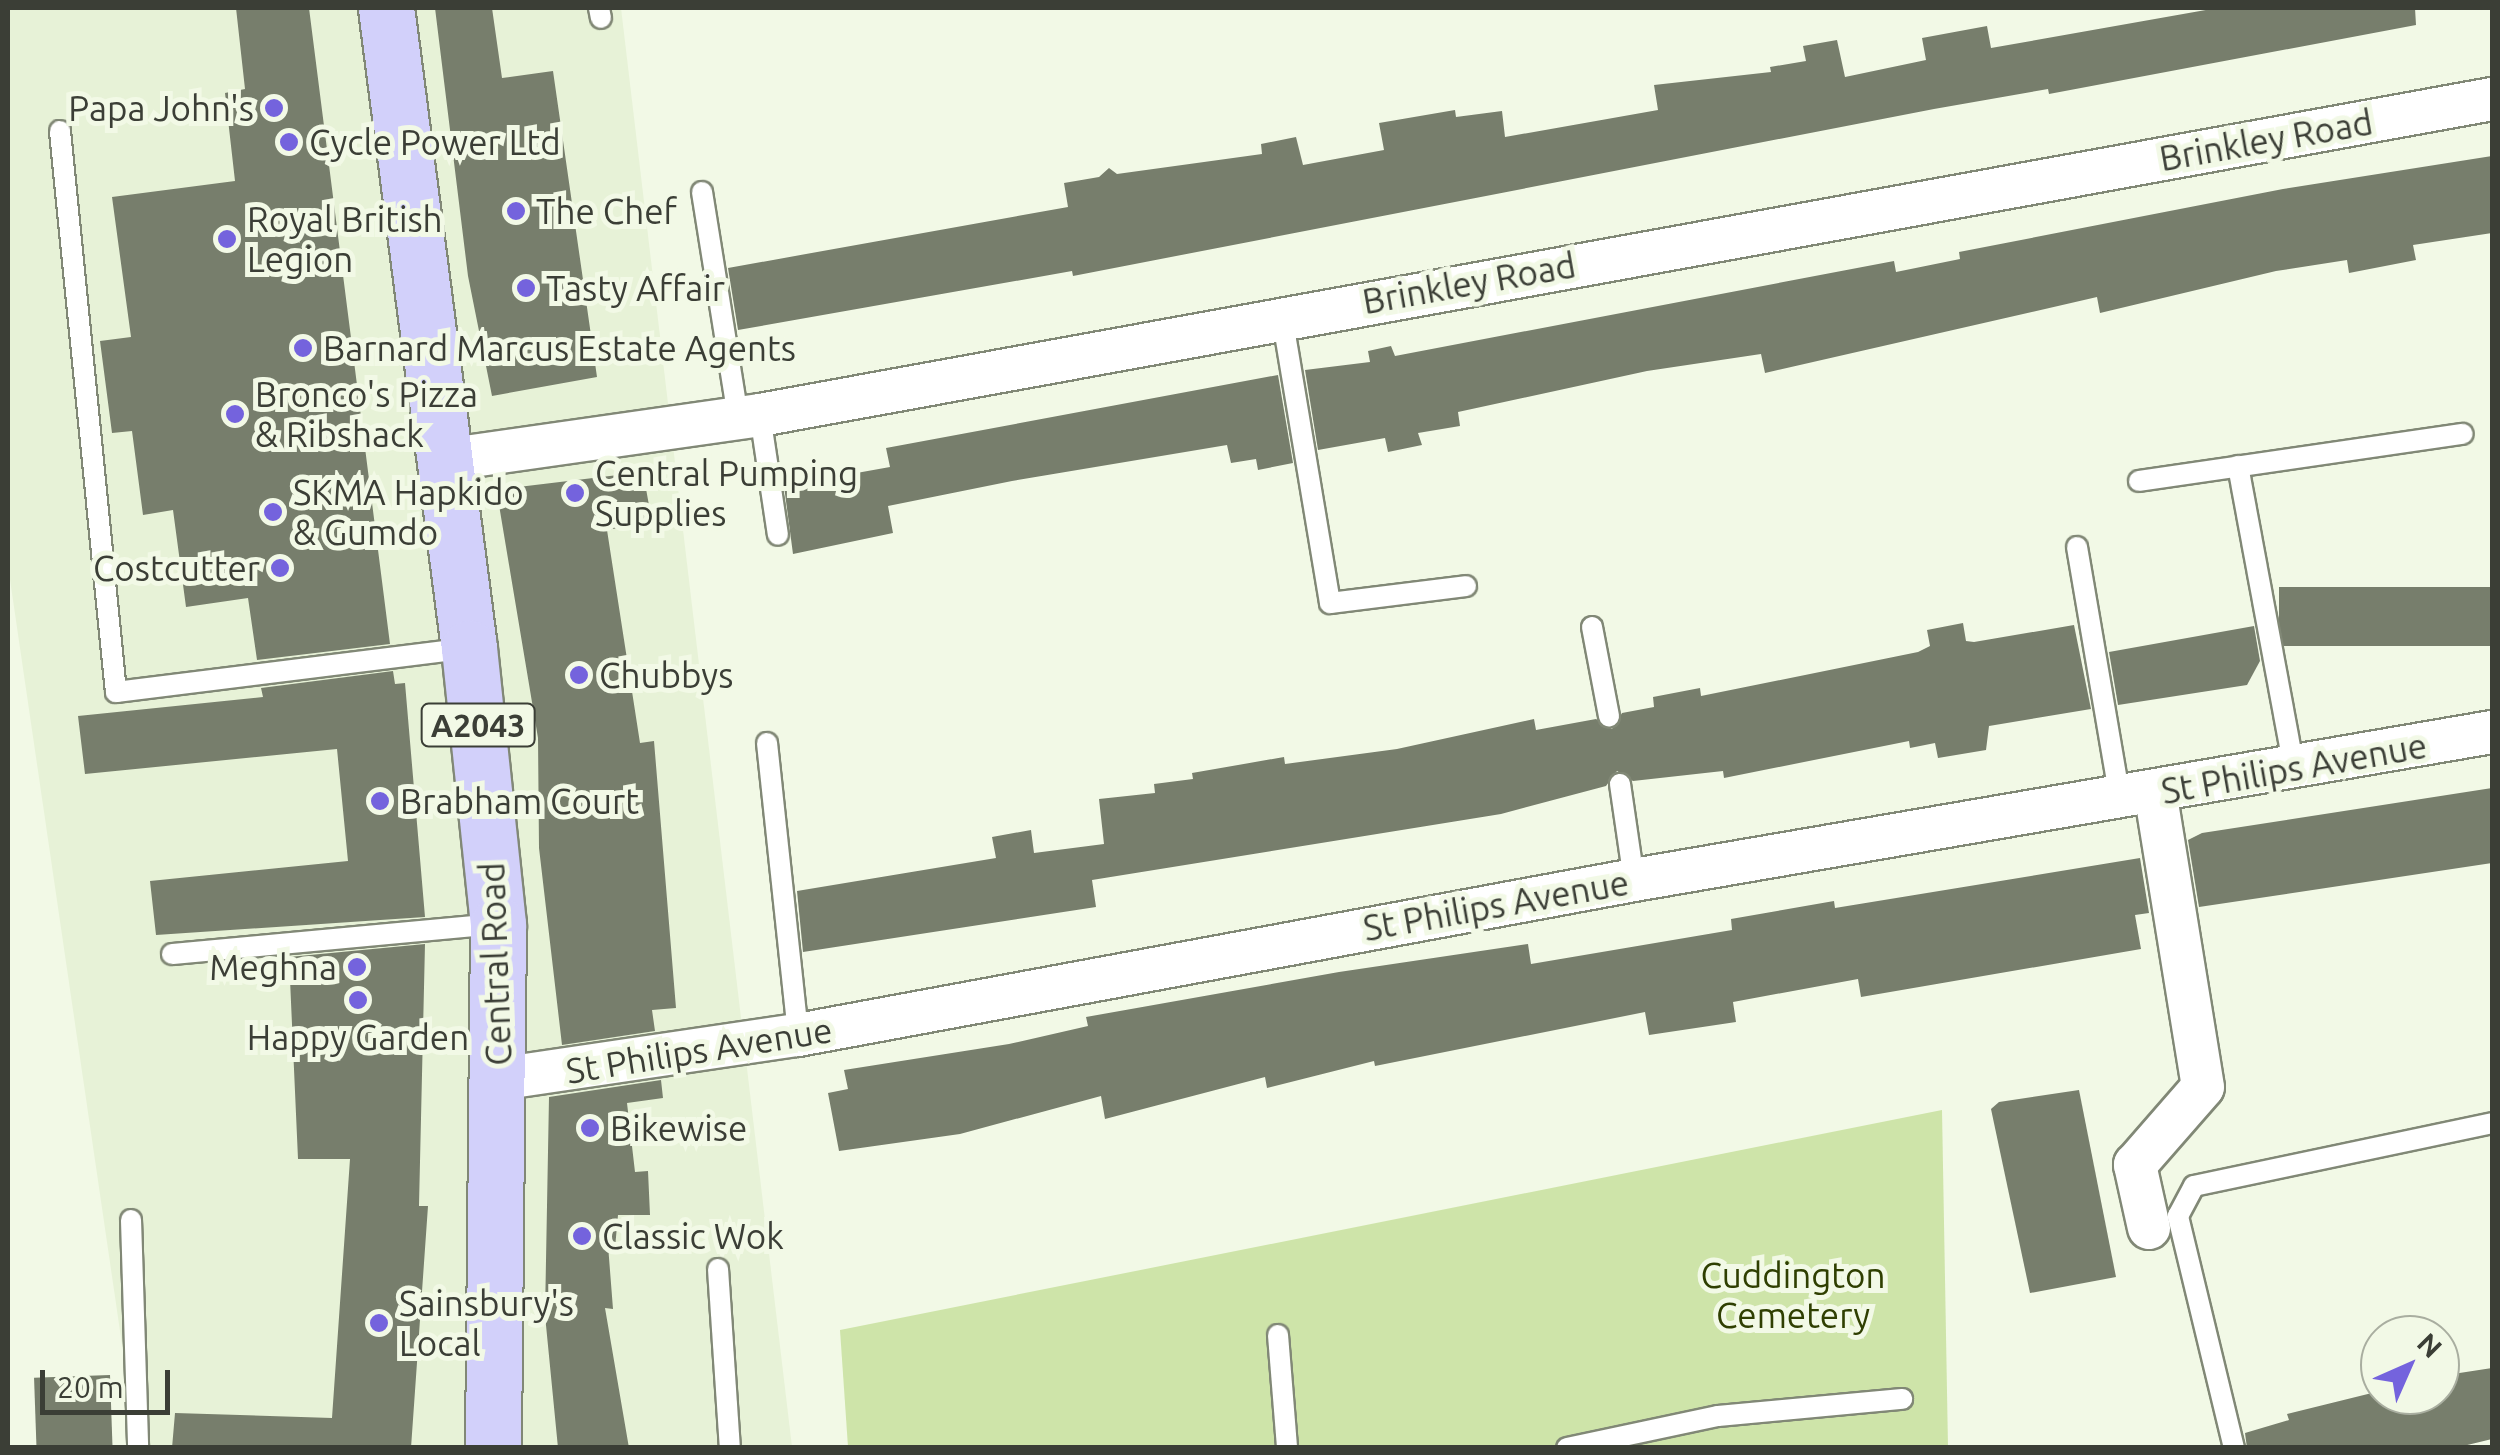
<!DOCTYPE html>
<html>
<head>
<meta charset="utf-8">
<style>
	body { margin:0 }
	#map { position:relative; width:2500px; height:1455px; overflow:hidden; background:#f2f9e6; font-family:Ubuntu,sans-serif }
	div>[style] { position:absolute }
	.built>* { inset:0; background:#e7f2d7 }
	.green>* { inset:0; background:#cee4a9 }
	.building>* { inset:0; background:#777e6c; transform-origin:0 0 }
	.roads { filter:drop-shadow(2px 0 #818876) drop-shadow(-2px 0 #818876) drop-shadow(0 2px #818876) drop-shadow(0 -2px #818876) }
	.service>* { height:20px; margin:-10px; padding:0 10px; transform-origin:10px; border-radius:10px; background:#fff }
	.minor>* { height:42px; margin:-21px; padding:0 21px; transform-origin:21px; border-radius:21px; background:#fff }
	.primary>* { height:55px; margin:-27.5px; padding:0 27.5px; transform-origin:27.5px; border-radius:27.5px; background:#d2d0fa }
	.dots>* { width:28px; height:28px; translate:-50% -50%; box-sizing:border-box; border:5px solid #f2f9e6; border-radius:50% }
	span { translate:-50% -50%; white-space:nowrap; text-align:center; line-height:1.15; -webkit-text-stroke:10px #f2f9e6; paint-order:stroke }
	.shield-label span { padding:2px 8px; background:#f2f9e6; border:2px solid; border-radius:8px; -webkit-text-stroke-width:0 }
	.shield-label { font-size:32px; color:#3b3e36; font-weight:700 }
	.poi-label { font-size:35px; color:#3b3e36 }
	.right { translate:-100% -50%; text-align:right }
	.left { translate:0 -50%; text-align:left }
	.street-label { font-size:35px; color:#3b3e36 }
	.park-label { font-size:35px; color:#2f3f01 }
	.frame { position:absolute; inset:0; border:10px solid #3b3e36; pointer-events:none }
	.north { position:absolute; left:2360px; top:1315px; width:100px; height:100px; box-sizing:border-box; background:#f2f9e6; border:2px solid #a9aea0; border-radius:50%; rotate:45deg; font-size:28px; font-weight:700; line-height:40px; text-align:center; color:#3b3e36 }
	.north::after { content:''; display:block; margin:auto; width:35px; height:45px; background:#7463dd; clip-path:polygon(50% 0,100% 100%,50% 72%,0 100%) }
	.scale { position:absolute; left:40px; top:1370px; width:130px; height:45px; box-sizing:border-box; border:5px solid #3b3e36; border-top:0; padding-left:12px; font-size:30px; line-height:35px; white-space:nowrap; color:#3b3e36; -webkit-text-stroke:8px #f2f9e6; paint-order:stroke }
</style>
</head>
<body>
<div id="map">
	<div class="built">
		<div style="clip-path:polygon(8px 8px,621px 8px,792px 1447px,137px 1447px,8px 566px)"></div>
	</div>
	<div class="green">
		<div style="clip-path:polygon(1942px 1110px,1948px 1447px,848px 1447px,840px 1330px)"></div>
	</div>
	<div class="building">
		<div style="clip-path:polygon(236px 8px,309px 8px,390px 644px,257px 660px,248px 598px,186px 607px,173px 510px,143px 515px,132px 431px,112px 433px,100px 341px,131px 337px,112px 197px,235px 181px,225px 93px,245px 89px)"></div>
		<div style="clip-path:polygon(435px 8px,492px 8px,502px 78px,553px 71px,597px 377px,492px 396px,468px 276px)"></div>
		<div style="clip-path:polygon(2217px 8px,2415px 8px,2416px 25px,2049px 94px,2048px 89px,1934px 109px,1073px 276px,1072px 271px,738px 330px,728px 268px,1068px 207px,1064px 183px,1099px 177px,1109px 168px,1117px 174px,1262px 154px,1261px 144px,1296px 137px,1303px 165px,1384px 150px,1379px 123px,1455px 110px,1456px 117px,1502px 111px,1505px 137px,1658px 110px,1654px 85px,1771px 72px,1770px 67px,1806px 61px,1803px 46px,1837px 40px,1845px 77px,1926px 60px,1922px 38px,1987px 26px,1991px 48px)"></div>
		<div style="clip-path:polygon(2492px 156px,2492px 233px,2413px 245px,2416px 260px,2349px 273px,2347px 260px,2276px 271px,2100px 313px,2097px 297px,1765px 373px,1761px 354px,1647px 371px,1458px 412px,1460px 426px,1418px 433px,1422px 445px,1388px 452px,1385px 438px,1318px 450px,1305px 370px,1370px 362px,1368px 351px,1391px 346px,1395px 356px,1894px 261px,1896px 272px,1960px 259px,1959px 252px,2283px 189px)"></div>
		<div style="clip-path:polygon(1278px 375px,1293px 463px,1258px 470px,1256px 459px,1231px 463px,1227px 445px,1012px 481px,888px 506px,893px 533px,793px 554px,784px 486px,890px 467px,886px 448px)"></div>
		<div style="clip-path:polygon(643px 472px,652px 522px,607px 530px,640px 743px,654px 741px,676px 1008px,652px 1010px,655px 1031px,562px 1045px,539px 848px,538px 738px,498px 499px,510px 488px)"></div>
		<div style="left:2492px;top:587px;width:59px;height:213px;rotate:90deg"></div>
		<div style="clip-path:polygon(1963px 623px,1966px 641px,1974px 642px,2074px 625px,2091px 709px,1989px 726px,1986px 750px,1938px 758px,1935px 743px,1910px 748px,1909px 741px,1724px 778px,1723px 771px,1633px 781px,1617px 771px,1606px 786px,1501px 814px,1092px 880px,1096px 907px,803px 952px,797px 891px,996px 858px,992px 837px,1031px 830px,1034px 853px,1104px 844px,1099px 799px,1155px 793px,1154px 784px,1193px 779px,1192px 773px,1284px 757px,1285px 764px,1397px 749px,1534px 719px,1536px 730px,1596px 719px,1612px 729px,1622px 713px,1654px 707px,1653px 697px,1700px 688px,1701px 696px,1918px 652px,1930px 646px,1927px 630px)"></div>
		<div style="clip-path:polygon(2254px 626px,2260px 661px,2247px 685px,2118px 705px,2109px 652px)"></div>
		<div style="clip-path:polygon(393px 671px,395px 684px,405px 683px,425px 917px,156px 935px,150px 881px,348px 861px,337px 749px,85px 774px,78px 716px,263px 697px,261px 688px)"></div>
		<div style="clip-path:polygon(2492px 788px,2492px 863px,2199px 907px,2188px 840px,2202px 833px)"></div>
		<div style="clip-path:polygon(2140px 858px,2149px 913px,2135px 915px,2141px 949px,1861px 997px,1858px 979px,1733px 1002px,1736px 1022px,1649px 1035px,1645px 1012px,1375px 1066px,1374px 1061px,1267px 1088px,1265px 1077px,1105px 1119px,1101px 1096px,960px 1134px,839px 1151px,828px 1093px,848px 1089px,844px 1070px,1009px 1044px,1088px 1026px,1086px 1017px,1339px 972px,1528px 944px,1531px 964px,1732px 930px,1731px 919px,1834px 901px,1835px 908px)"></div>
		<div style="clip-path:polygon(425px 944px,419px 1206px,428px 1206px,411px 1448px,172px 1448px,175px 1413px,332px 1418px,350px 1159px,298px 1159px,289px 957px)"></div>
		<div style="clip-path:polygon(661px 1080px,663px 1098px,627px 1103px,635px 1172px,648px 1171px,650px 1215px,618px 1215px,615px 1248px,608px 1245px,613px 1309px,605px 1308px,629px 1448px,558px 1448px,545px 1315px,549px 1097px)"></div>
		<div style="clip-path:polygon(2079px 1090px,2116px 1277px,2030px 1293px,1991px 1109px,1999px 1102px)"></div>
		<div style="clip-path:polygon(2492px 1368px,2492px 1439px,2455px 1448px,2247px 1448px,2245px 1433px,2289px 1420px,2287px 1414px,2380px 1391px,2440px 1395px,2440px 1376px)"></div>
		<div style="left:110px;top:1375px;width:73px;height:76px;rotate:88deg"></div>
	</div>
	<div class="roads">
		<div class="service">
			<div style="left:599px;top:8px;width:10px;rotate:79deg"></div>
			<div style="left:60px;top:131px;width:564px;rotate:84.3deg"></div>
			<div style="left:116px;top:692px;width:354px;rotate:-7.1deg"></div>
			<div style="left:702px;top:192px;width:229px;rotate:80.9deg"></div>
			<div style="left:1282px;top:316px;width:291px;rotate:80.5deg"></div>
			<div style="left:1330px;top:603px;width:137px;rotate:-7.1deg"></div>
			<div style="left:760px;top:415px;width:121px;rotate:81.5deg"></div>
			<div style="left:2238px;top:466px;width:308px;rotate:79.5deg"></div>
			<div style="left:2139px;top:481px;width:327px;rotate:-8.3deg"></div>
			<div style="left:2077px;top:547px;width:256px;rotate:80.3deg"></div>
			<div style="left:1592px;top:627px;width:91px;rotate:79.2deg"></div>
			<div style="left:767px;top:743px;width:294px;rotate:83.9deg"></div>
			<div style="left:1620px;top:784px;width:97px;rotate:81.7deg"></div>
			<div style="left:172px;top:954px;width:323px;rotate:-5.3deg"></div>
			<div style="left:131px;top:1220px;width:228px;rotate:88.2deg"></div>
			<div style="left:718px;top:1269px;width:179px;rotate:86.2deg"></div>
			<div style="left:1278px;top:1335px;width:113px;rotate:85.4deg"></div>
			<div style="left:1567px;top:1448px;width:154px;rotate:-12deg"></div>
			<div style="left:1718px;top:1416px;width:185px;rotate:-5.3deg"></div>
			<div style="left:2234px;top:1448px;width:239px;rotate:-103.6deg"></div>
			<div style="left:2178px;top:1216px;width:34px;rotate:-62deg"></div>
			<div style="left:2194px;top:1186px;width:305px;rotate:-11.9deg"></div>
		</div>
		<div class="minor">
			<div style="left:444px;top:460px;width:319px;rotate:-8.1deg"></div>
			<div style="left:760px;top:415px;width:1761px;rotate:-10.34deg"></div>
			<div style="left:499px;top:1079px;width:302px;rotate:-8.4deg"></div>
			<div style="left:798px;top:1035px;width:850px;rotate:-10.5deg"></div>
			<div style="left:1634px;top:880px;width:871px;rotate:-9.79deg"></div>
			<div style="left:2149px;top:1228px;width:65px;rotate:-102.5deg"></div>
			<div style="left:2135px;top:1165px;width:103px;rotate:-48.9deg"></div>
			<div style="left:2203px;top:1087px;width:299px;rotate:-99.2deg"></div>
		</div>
		<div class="primary">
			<div style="left:386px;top:8px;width:645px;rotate:82.61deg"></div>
			<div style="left:469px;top:648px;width:278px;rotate:84deg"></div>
			<div style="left:498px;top:924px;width:524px;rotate:90.55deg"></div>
		</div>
	</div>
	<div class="dots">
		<div style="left:274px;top:108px;background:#7463dd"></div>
		<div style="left:289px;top:142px;background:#7463dd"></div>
		<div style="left:516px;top:211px;background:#7463dd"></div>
		<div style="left:227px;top:239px;background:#7463dd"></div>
		<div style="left:526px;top:288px;background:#7463dd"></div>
		<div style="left:303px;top:348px;background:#7463dd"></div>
		<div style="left:235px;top:414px;background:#7463dd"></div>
		<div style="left:575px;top:493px;background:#7463dd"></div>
		<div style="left:273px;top:512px;background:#7463dd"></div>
		<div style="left:280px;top:568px;background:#7463dd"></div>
		<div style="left:579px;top:675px;background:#7463dd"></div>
		<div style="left:380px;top:801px;background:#7463dd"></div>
		<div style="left:357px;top:967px;background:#7463dd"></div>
		<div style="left:358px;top:1000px;background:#7463dd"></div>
		<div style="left:590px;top:1128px;background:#7463dd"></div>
		<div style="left:582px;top:1236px;background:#7463dd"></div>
		<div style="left:379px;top:1323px;background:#7463dd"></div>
	</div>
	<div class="shield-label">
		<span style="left:478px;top:725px">A2043</span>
	</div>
	<div class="poi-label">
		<span class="right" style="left:254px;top:108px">Papa John's</span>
		<span class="left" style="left:309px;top:142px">Cycle Power Ltd</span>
		<span class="left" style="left:536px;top:211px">The Chef</span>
		<span class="left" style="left:247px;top:239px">Royal British<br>Legion</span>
		<span class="left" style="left:546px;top:288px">Tasty Affair</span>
		<span class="left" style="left:323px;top:348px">Barnard Marcus Estate Agents</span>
		<span class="left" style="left:255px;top:414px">Bronco's Pizza<br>&amp; Ribshack</span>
		<span class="left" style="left:595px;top:493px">Central Pumping<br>Supplies</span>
		<span class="left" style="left:293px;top:512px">SKMA Hapkido<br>&amp; Gumdo</span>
		<span class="right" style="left:260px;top:568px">Costcutter</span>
		<span class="left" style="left:599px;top:675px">Chubbys</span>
		<span class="left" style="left:400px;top:801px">Brabham Court</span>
		<span class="right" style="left:337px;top:967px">Meghna</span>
		<span style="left:358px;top:1037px">Happy Garden</span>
		<span class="left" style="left:610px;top:1128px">Bikewise</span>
		<span class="left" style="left:602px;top:1236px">Classic Wok</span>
		<span class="left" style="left:399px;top:1323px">Sainsbury's<br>Local</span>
	</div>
	<div class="street-label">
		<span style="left:2266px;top:140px;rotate:-10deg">Brinkley Road</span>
		<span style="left:1469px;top:283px;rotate:-10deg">Brinkley Road</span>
		<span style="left:2294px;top:768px;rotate:-10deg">St Philips Avenue</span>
		<span style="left:1496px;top:905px;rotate:-10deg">St Philips Avenue</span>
		<span style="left:495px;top:964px;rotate:-92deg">Central Road</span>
		<span style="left:699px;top:1050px;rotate:-9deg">St Philips Avenue</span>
	</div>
	<div class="park-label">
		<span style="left:1793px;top:1295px">Cuddington<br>Cemetery</span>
	</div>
	<div class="frame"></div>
	<div class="north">N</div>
	<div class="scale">20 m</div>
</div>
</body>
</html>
